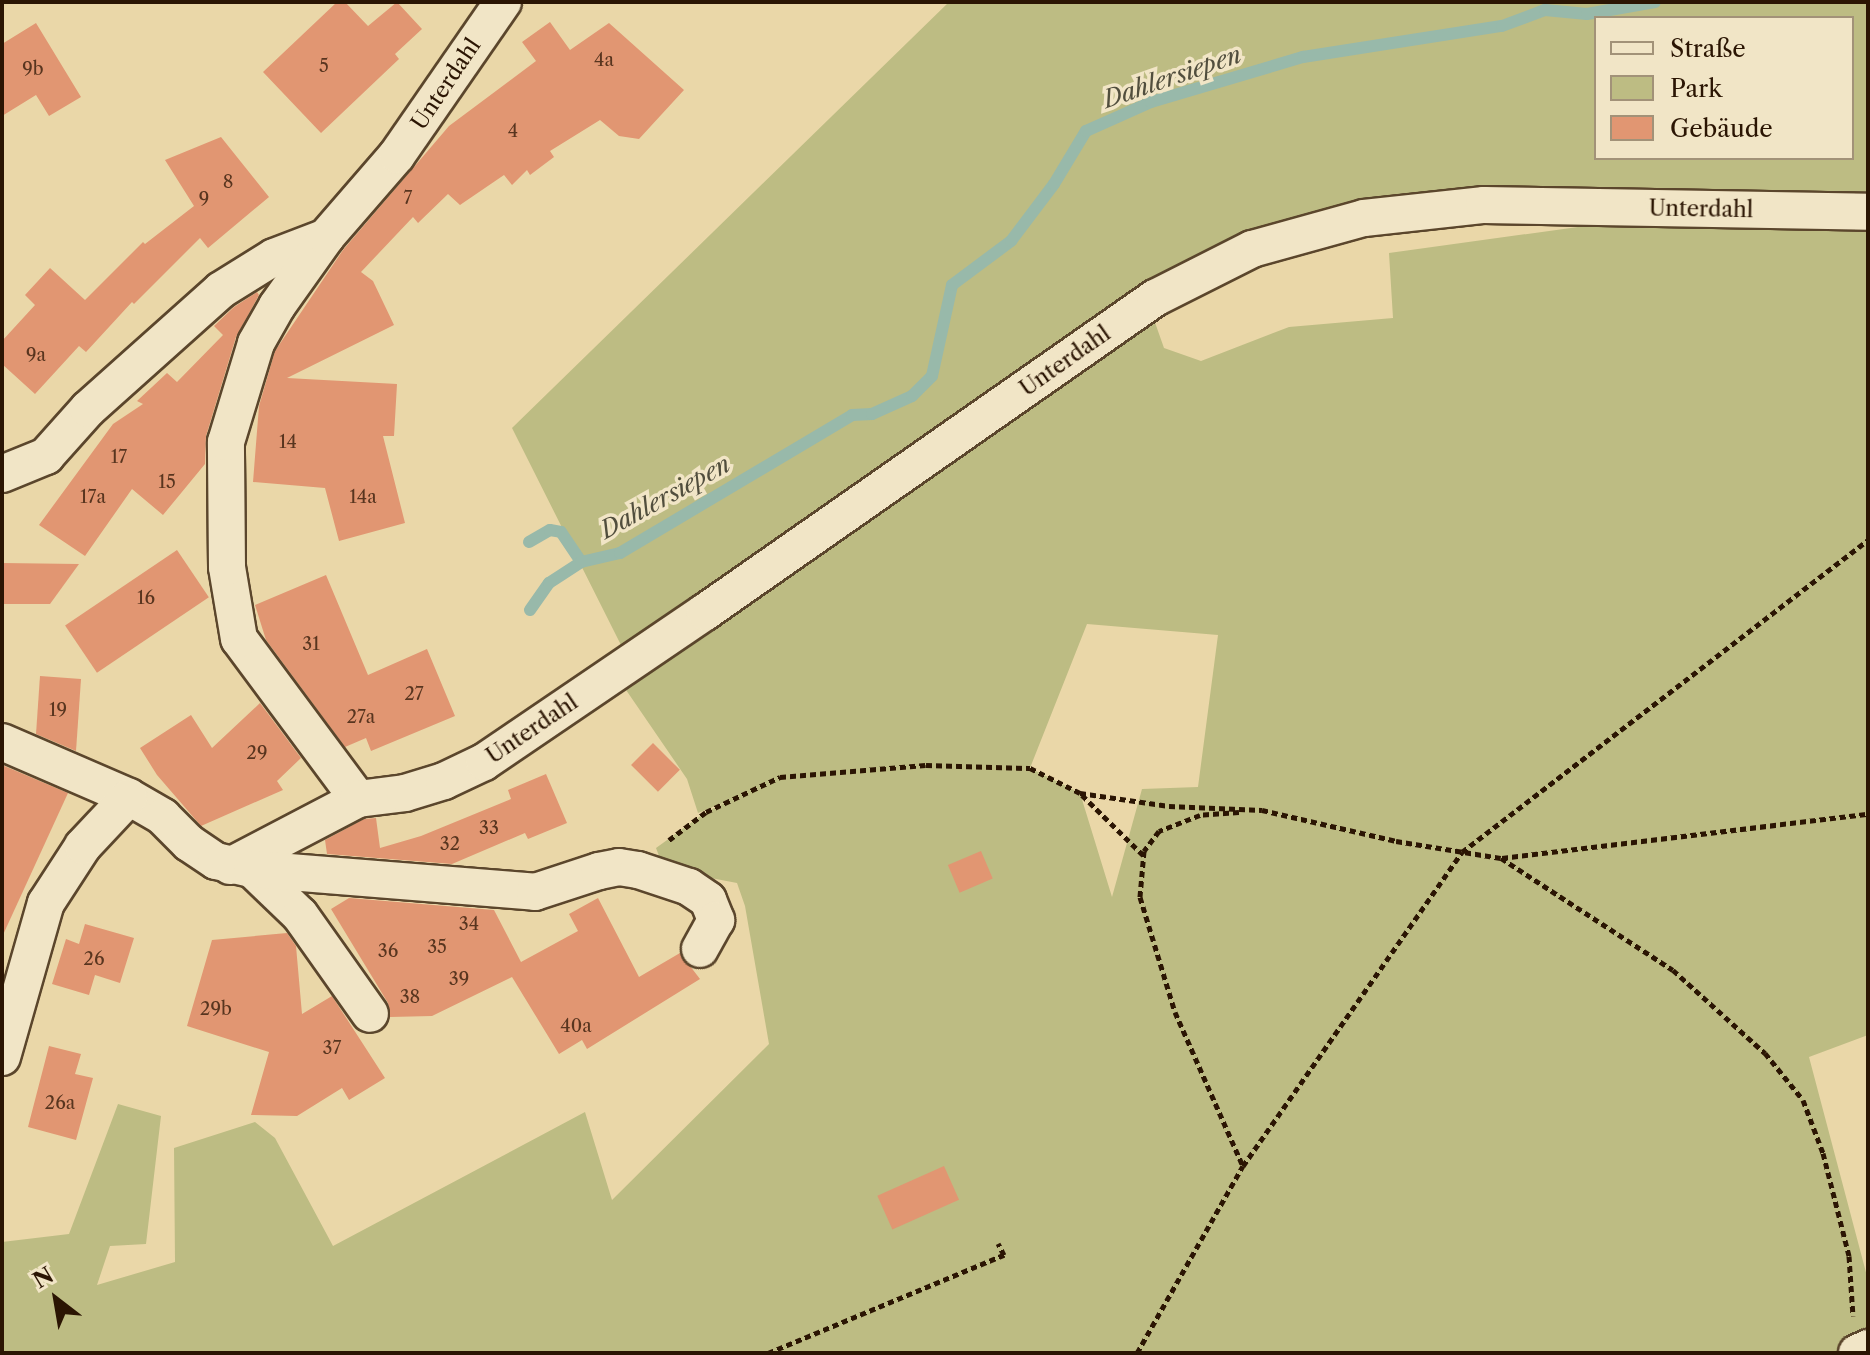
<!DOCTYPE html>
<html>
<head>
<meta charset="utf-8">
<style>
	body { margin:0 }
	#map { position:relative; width:1870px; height:1355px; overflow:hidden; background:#ead7a8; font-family:"Libre Caslon Text",serif }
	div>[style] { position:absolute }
	.green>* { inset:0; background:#bdbc83 }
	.stream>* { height:12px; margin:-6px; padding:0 6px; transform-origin:6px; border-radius:6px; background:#98b9aa }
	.building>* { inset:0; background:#e19672; transform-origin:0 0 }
	.path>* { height:5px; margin-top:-2.5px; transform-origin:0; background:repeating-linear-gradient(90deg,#2b1503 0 6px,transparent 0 10px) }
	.roads { filter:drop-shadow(2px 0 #5b462c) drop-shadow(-2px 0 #5b462c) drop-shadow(0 2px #5b462c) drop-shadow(0 -2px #5b462c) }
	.minor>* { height:36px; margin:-18px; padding:0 18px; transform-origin:18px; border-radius:18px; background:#f1e5c6 }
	span { translate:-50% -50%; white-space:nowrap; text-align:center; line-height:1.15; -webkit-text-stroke:7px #f1e5c6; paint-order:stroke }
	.number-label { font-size:18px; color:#58351f }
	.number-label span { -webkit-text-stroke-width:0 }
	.street-label { font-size:22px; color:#2b1503 }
	.water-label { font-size:24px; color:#514e3d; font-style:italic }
	.frame { position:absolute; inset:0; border:4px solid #2b1503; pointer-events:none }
	.legend { position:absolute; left:1594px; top:16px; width:260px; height:144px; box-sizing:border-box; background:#f1e5c6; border:2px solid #a29278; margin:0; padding:10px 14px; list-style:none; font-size:24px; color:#2b1503 }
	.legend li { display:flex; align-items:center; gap:16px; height:40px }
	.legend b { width:40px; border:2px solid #a29278 }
	.north { position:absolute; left:16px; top:1259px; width:80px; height:80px; -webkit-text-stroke:6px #f1e5c6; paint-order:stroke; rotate:329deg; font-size:22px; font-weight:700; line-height:32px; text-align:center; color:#2b1503 }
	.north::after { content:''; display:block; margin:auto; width:28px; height:36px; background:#2b1503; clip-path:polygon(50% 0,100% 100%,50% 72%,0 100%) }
</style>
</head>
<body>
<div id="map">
	<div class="green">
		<div style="clip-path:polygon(evenodd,949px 2px,1868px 2px,1868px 1035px,1809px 1057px,1868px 1280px,1868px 1353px,2px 1353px,2px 1242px,69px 1234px,118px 1104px,161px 1116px,146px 1244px,110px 1246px,97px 1285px,175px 1262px,174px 1148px,255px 1122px,275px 1138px,333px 1246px,585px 1112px,612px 1200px,769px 1044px,745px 906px,737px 883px,664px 869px,656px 848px,706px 812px,728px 801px,698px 813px,687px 779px,624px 687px,706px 635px,824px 547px,625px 653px,512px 428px,949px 2px,1596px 18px,1852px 18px,1852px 158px,1596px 158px,1596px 18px,949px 2px,1364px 218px,1621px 221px,1389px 253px,1393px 318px,1289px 327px,1201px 361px,1164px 348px,1146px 297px,1364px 218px,949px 2px,1087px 624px,1218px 635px,1198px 787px,1142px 789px,1112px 897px,1080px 793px,1030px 768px,1087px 624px)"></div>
	</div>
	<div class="stream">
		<div style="left:529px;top:542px;width:24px;rotate:-30deg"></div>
		<div style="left:550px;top:530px;width:11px;rotate:10deg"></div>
		<div style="left:561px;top:532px;width:36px;rotate:56deg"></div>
		<div style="left:530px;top:610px;width:33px;rotate:-55deg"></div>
		<div style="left:549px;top:583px;width:38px;rotate:-33deg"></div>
		<div style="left:581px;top:562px;width:40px;rotate:-13deg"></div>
		<div style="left:620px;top:553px;width:270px;rotate:-30.7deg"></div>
		<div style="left:852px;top:415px;width:20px;rotate:-3deg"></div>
		<div style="left:872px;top:414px;width:44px;rotate:-24.2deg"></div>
		<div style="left:912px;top:396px;width:28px;rotate:-45deg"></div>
		<div style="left:932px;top:376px;width:93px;rotate:-77.6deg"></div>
		<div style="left:952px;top:285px;width:74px;rotate:-36.7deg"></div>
		<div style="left:1011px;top:241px;width:71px;rotate:-53deg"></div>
		<div style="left:1054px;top:184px;width:62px;rotate:-58.9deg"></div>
		<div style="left:1086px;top:131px;width:71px;rotate:-24deg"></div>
		<div style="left:1151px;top:102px;width:159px;rotate:-16.5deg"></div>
		<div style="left:1303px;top:57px;width:201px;rotate:-8.9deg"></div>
		<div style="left:1502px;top:26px;width:46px;rotate:-20.4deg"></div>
		<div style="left:1545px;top:10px;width:42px;rotate:5.4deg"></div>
		<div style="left:1587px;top:14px;width:69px;rotate:-10deg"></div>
	</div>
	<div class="building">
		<div style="clip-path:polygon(337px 2px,345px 2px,368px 26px,397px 2px,422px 29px,395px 54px,399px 59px,321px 133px,263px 72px)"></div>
		<div style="clip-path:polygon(550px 22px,570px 50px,609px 23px,684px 90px,639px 139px,619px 136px,600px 120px,550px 151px,554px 157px,530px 175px,527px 170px,512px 185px,504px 175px,460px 205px,448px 194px,418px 223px,413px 217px,361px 272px,373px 281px,394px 325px,287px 378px,397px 384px,394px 436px,383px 436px,405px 523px,339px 541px,325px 488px,253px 482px,259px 406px,275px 351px,343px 250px,449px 126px,536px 61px,522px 42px)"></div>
		<div style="clip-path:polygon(36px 23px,81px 97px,49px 116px,36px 95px,2px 116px,2px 44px)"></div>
		<div style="clip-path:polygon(221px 137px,269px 197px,208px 248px,200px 238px,134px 304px,132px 302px,86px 352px,79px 346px,35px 394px,2px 364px,2px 341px,35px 305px,25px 295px,50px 268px,85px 300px,143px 242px,145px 244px,194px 206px,165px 160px)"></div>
		<div style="clip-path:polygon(257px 292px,259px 295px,236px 337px,206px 436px,205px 464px,163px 515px,132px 489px,85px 556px,39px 525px,113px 424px,143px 404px,137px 401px,167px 373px,177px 382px,223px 335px,214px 326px,234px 307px)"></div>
		<div style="left:177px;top:550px;width:57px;height:135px;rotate:56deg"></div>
		<div style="clip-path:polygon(2px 563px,79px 564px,50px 604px,2px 604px)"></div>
		<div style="clip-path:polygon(326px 575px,368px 675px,427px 649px,455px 716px,371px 751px,366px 738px,345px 747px,266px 640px,255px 605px)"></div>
		<div style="clip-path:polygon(40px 676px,81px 679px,76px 751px,36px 734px)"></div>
		<div style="clip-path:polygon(260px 703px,301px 758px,277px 781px,283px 790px,201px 826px,157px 775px,140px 748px,191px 715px,212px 748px)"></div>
		<div style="left:653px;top:743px;width:38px;height:31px;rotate:45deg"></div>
		<div style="clip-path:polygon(2px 765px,68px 793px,2px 937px)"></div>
		<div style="clip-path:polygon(546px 774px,567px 823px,528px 839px,525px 833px,452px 864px,327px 854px,325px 840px,364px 819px,376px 818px,380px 848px,421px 836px,511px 799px,508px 790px)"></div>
		<div style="left:981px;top:851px;width:30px;height:36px;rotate:67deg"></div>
		<div style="clip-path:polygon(349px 898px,494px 910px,521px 962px,578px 931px,569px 914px,598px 898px,639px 977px,680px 953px,700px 979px,587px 1049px,582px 1040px,559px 1054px,512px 977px,432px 1016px,390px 1017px,388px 1003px,331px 909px)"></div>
		<div style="clip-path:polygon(85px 924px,134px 938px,120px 983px,95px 975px,89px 995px,52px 984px,66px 939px,79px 944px)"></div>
		<div style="clip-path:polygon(287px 933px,296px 946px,302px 1014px,332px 996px,385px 1078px,349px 1100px,342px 1088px,297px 1116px,251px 1115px,269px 1052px,187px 1026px,212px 940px)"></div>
		<div style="clip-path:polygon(49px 1046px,81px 1054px,75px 1074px,93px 1078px,76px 1140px,28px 1127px)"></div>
		<div style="left:944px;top:1166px;width:37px;height:73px;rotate:66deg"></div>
	</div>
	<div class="path">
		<div style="left:1082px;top:795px;width:86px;rotate:44.5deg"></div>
		<div style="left:1239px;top:812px;width:39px;rotate:176deg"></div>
		<div style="left:1200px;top:815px;width:44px;rotate:158.7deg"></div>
		<div style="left:1159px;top:831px;width:25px;rotate:127deg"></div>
		<div style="left:1144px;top:851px;width:46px;rotate:95deg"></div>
		<div style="left:1140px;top:897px;width:120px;rotate:73.1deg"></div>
		<div style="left:1175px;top:1012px;width:168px;rotate:66.2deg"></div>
		<div style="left:669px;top:840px;width:46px;rotate:-37.1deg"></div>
		<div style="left:706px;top:812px;width:82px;rotate:-25.3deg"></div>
		<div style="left:780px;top:777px;width:146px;rotate:-4.7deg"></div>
		<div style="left:926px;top:765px;width:104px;rotate:1.7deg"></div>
		<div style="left:1030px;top:768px;width:56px;rotate:26.6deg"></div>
		<div style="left:1080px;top:793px;width:90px;rotate:8.3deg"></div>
		<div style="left:1169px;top:806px;width:93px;rotate:2.5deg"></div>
		<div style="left:1262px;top:810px;width:138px;rotate:13deg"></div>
		<div style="left:1396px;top:841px;width:106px;rotate:9.2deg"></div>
		<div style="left:1501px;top:858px;width:205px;rotate:33.1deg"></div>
		<div style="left:1673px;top:970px;width:124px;rotate:42.1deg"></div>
		<div style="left:1765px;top:1053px;width:60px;rotate:51deg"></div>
		<div style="left:1803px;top:1100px;width:57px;rotate:69.3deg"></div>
		<div style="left:1823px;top:1153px;width:106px;rotate:75.8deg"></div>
		<div style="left:1849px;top:1256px;width:60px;rotate:86.2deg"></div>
		<div style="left:1502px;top:858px;width:369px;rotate:-6.9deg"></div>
		<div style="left:768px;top:1353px;width:256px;rotate:-22.6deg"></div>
		<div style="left:1004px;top:1255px;width:13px;rotate:-117deg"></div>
		<div style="left:1137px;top:1353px;width:215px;rotate:-60.5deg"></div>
		<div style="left:1243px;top:1166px;width:383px;rotate:-55.1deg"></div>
		<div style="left:1462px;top:852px;width:512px;rotate:-37.54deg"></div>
	</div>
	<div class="roads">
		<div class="minor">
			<div style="left:2px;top:474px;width:48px;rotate:-22.2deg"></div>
			<div style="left:46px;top:456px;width:63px;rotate:-48.2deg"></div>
			<div style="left:88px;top:409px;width:178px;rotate:-41.8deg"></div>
			<div style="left:221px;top:290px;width:62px;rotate:-31.9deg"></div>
			<div style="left:274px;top:257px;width:56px;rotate:-21deg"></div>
			<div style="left:2px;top:742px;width:138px;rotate:23.4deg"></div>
			<div style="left:129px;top:797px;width:39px;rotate:30deg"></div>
			<div style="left:163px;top:817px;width:37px;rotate:45deg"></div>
			<div style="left:189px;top:843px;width:32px;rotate:34deg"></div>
			<div style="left:216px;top:861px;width:37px;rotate:13deg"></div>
			<div style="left:252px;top:869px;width:66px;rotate:43.8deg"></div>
			<div style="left:300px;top:915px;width:121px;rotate:54.7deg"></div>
			<div style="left:358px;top:799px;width:199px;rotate:-126.6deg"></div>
			<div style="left:239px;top:639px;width:73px;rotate:-99.5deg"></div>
			<div style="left:227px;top:567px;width:125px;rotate:-90.5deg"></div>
			<div style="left:226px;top:442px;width:103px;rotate:-73.1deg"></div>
			<div style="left:256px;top:343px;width:43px;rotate:-60.4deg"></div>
			<div style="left:277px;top:306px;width:85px;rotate:-54.6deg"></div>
			<div style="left:326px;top:237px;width:108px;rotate:-49.1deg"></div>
			<div style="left:397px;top:155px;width:186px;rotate:-55.3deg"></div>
			<div style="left:230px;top:866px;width:144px;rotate:-27.6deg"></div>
			<div style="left:358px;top:799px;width:47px;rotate:-7.3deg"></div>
			<div style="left:405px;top:793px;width:41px;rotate:-17.1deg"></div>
			<div style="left:444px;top:781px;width:44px;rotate:-25.4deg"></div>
			<div style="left:484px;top:762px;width:267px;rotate:-34.2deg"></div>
			<div style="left:705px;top:612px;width:549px;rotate:-34.91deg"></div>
			<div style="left:1155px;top:298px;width:109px;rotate:-26.8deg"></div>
			<div style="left:1252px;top:249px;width:116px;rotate:-15.5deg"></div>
			<div style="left:1364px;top:218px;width:121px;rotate:-6.2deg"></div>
			<div style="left:1484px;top:205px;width:384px;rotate:1deg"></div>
			<div style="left:252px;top:869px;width:284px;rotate:4.6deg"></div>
			<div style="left:535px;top:892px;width:67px;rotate:-18.2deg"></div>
			<div style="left:599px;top:871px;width:20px;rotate:-11deg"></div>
			<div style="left:619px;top:867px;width:19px;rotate:9deg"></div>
			<div style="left:638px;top:870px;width:54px;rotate:18.4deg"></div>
			<div style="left:689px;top:887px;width:23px;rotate:34deg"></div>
			<div style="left:708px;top:900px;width:22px;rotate:68deg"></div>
			<div style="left:716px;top:920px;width:33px;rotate:119deg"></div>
			<div style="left:2px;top:1057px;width:160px;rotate:-74.1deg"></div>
			<div style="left:46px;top:903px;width:68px;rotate:-57deg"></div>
			<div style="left:83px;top:846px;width:67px;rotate:-46.8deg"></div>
			<div style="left:1857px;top:1353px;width:12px;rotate:-24deg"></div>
		</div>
	</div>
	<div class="number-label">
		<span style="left:604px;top:60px">4a</span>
		<span style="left:324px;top:66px">5</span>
		<span style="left:33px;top:69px">9b</span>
		<span style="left:513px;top:131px">4</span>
		<span style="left:228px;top:182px">8</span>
		<span style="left:408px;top:198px">7</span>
		<span style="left:204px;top:199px">9</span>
		<span style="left:36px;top:355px">9a</span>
		<span style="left:288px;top:442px">14</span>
		<span style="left:119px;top:457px">17</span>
		<span style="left:167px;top:482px">15</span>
		<span style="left:93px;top:497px">17a</span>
		<span style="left:363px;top:497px">14a</span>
		<span style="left:146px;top:598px">16</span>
		<span style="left:311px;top:644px">31</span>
		<span style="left:414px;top:694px">27</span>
		<span style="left:58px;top:710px">19</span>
		<span style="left:361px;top:717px">27a</span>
		<span style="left:257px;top:753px">29</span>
		<span style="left:489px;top:828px">33</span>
		<span style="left:450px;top:844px">32</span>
		<span style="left:469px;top:924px">34</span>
		<span style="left:437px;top:947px">35</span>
		<span style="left:388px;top:951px">36</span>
		<span style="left:94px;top:959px">26</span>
		<span style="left:459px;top:979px">39</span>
		<span style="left:410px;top:997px">38</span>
		<span style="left:216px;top:1009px">29b</span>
		<span style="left:576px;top:1026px">40a</span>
		<span style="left:332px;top:1048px">37</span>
		<span style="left:60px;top:1103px">26a</span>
	</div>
	<div class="street-label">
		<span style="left:446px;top:84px;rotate:-56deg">Unterdahl</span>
		<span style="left:1701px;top:209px;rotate:1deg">Unterdahl</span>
		<span style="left:1065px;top:361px;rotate:-35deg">Unterdahl</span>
		<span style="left:532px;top:729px;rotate:-34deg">Unterdahl</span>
	</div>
	<div class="water-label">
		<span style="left:1172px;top:77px;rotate:-19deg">Dahlersiepen</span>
		<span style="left:665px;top:497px;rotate:-29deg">Dahlersiepen</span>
	</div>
	<div class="frame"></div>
	<ul class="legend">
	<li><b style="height:10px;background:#f1e5c6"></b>Straße</li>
	<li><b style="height:22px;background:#bdbc83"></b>Park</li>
	<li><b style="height:22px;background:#e19672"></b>Gebäude</li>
	</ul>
	<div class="north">N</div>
</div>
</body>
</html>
